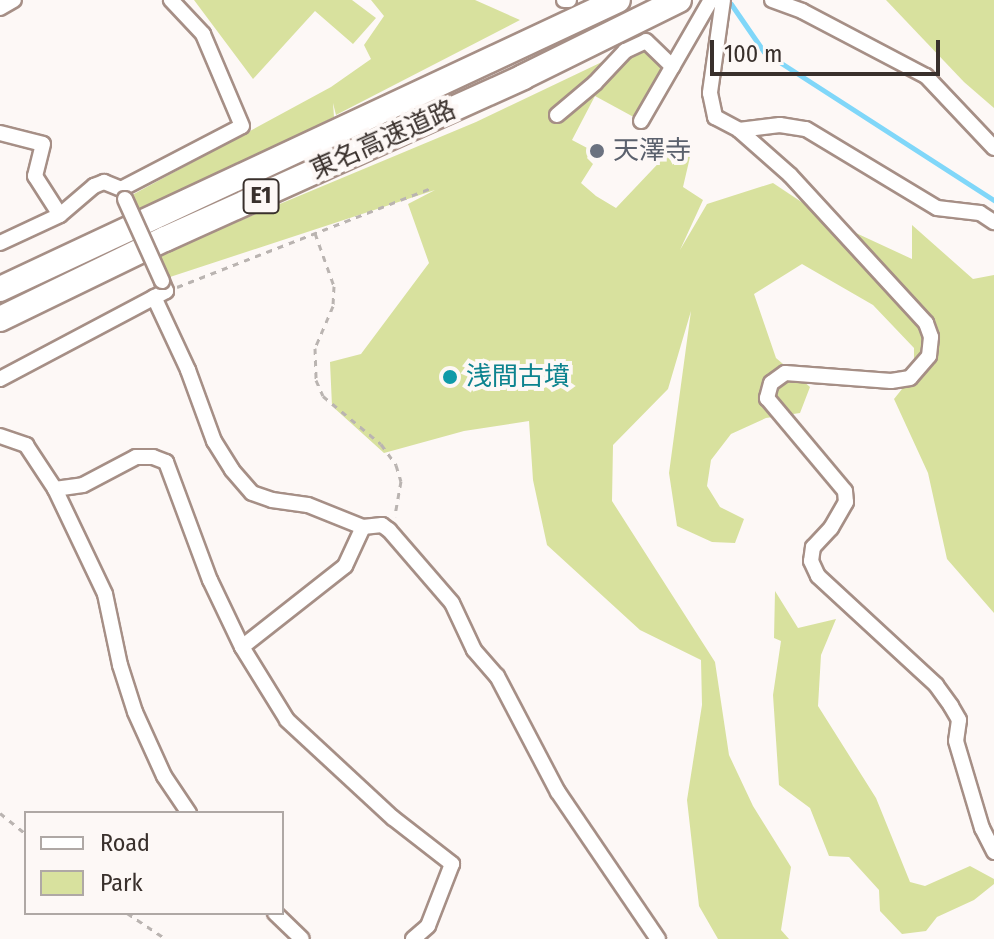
<!DOCTYPE html>
<html>
<head>
<meta charset="utf-8">
<style>
	body { margin:0 }
	#map { position:relative; width:994px; height:939px; overflow:hidden; background:#fdf8f6; font-family:"Fira Sans Condensed","Noto Sans JP",sans-serif }
	div>[style] { position:absolute }
	.green>* { inset:0; background:#d8e19e }
	.stream>* { height:5px; margin:-2.5px; padding:0 2.5px; transform-origin:2.5px; border-radius:2.5px; background:#80d7f9 }
	.path>* { height:3px; margin-top:-1.5px; transform-origin:0; background:repeating-linear-gradient(90deg,#bab4b1 0 6px,transparent 0 12px) }
	.roads { filter:drop-shadow(2px 0 #a68f86) drop-shadow(-2px 0 #a68f86) drop-shadow(0 2px #a68f86) drop-shadow(0 -2px #a68f86) }
	.minor>* { height:14px; margin:-7px; padding:0 7px; transform-origin:7px; border-radius:7px; background:#fff }
	.motorway>* { height:24px; margin:-12px; padding:0 12px; transform-origin:12px; border-radius:12px; background:#fff }
	.bridges { filter:drop-shadow(2px 0 #a68f86) drop-shadow(-2px 0 #a68f86) drop-shadow(0 2px #a68f86) drop-shadow(0 -2px #a68f86) }
	.minor-bridge>* { height:14px; margin:-7px; padding:0 7px; transform-origin:7px; border-radius:7px; background:#fff }
	.dots>* { width:22px; height:22px; translate:-50% -50%; box-sizing:border-box; border:4px solid #fdf8f6; border-radius:50% }
	span { translate:-50% -50%; white-space:nowrap; text-align:center; line-height:1.15; -webkit-text-stroke:8px #fdf8f6; paint-order:stroke }
	.shield-label span { padding:2px 6px; background:#fdf8f6; border:2px solid; border-radius:6px; -webkit-text-stroke-width:0 }
	.shield-label { font-size:24px; color:#39302c; font-weight:700 }
	.street-label { font-size:26px; color:#39302c }
	.worship-label { font-size:26px; color:#5b616d }
	.left { translate:0 -50%; text-align:left }
	.culture-label { font-size:26px; color:#0d838f }
	.legend { position:absolute; left:24px; top:811px; width:260px; height:104px; box-sizing:border-box; background:#fdf8f6; border:2px solid #afa8a5; margin:0; padding:10px 14px; list-style:none; font-size:24px; color:#39302c }
	.legend li { display:flex; align-items:center; gap:16px; height:40px }
	.legend b { width:40px; border:2px solid #afa8a5 }
	.scale { position:absolute; left:710px; top:40px; width:230px; height:36px; box-sizing:border-box; border:4px solid #39302c; border-top:0; padding-left:10px; font-size:24px; line-height:28px; white-space:nowrap; color:#39302c; -webkit-text-stroke:6px #fdf8f6; paint-order:stroke }
</style>
</head>
<body>
<div id="map">
	<div class="green">
		<div style="clip-path:polygon(194px 0,352px 0,376px 18px,353px 44px,315px 11px,253px 79px)"></div>
		<div style="clip-path:polygon(371px 0,475px 0,520px 20px,336px 115px,333px 103px,334px 117px,138px 214px,132px 195px,331px 87px,371px 59px,364px 45px,384px 16px)"></div>
		<div style="clip-path:polygon(886px 0,994px 0,994px 108px,964px 82px)"></div>
		<div style="clip-path:polygon(646px 41px,671px 71px,641px 121px,595px 96px,572px 140px,591px 150px,587px 158px,593px 164px,581px 183px,596px 196px,616px 208px,670px 151px,690px 157px,683px 187px,703px 200px,680px 250px,707px 204px,773px 183px,830px 221px,912px 259px,912px 225px,973px 279px,994px 275px,994px 613px,947px 559px,928px 473px,894px 399px,914px 374px,914px 348px,873px 305px,802px 264px,754px 294px,776px 358px,810px 387px,800px 413px,766px 418px,731px 434px,711px 460px,707px 486px,720px 507px,744px 519px,735px 543px,712px 542px,677px 526px,669px 473px,691px 311px,668px 389px,613px 445px,612px 501px,715px 662px,729px 755px,753px 806px,791px 867px,781px 930px,789px 939px,718px 939px,699px 906px,687px 800px,702px 705px,701px 660px,640px 630px,547px 545px,533px 480px,529px 421px,464px 431px,384px 453px,332px 406px,330px 362px,361px 354px,429px 263px,408px 204px,435px 190px,170px 277px,158px 255px,476px 122px)"></div>
		<div style="clip-path:polygon(775px 591px,798px 628px,836px 619px,821px 655px,818px 706px,876px 798px,910px 882px,925px 886px,970px 866px,994px 879px,994px 884px,974px 900px,937px 917px,926px 931px,902px 934px,880px 911px,879px 890px,849px 857px,829px 856px,810px 808px,779px 785px,773px 695px,781px 641px,774px 638px)"></div>
	</div>
	<div class="stream">
		<div style="left:731px;top:4px;width:58px;rotate:55.5deg"></div>
		<div style="left:764px;top:52px;width:274px;rotate:32.8deg"></div>
	</div>
	<div class="path">
		<div style="left:315px;top:233px;width:56px;rotate:70.3deg"></div>
		<div style="left:334px;top:286px;width:20px;rotate:93deg"></div>
		<div style="left:333px;top:306px;width:46px;rotate:113.2deg"></div>
		<div style="left:315px;top:348px;width:32px;rotate:88deg"></div>
		<div style="left:316px;top:380px;width:17px;rotate:66deg"></div>
		<div style="left:323px;top:396px;width:75px;rotate:39.6deg"></div>
		<div style="left:381px;top:444px;width:26px;rotate:54deg"></div>
		<div style="left:396px;top:465px;width:17px;rotate:73deg"></div>
		<div style="left:401px;top:481px;width:36px;rotate:100deg"></div>
		<div style="left:177px;top:287px;width:273px;rotate:-21.3deg"></div>
		<div style="left:0;top:813px;width:33px;rotate:39deg"></div>
		<div style="left:127px;top:913px;width:47px;rotate:33.7deg"></div>
	</div>
	<div class="roads">
		<div class="minor">
			<div style="left:564px;top:0;width:5px"></div>
			<div style="left:723px;top:0;width:94px;rotate:98deg"></div>
			<div style="left:710px;top:93px;width:25px;rotate:78deg"></div>
			<div style="left:715px;top:117px;width:27px;rotate:28deg"></div>
			<div style="left:739px;top:130px;width:68px;rotate:41.4deg"></div>
			<div style="left:790px;top:175px;width:201px;rotate:47.4deg"></div>
			<div style="left:926px;top:323px;width:15px;rotate:70deg"></div>
			<div style="left:931px;top:337px;width:19px;rotate:96deg"></div>
			<div style="left:929px;top:356px;width:29px;rotate:131deg"></div>
			<div style="left:910px;top:378px;width:19px;rotate:171deg"></div>
			<div style="left:891px;top:381px;width:106px;rotate:-175.7deg"></div>
			<div style="left:785px;top:373px;width:17px;rotate:144deg"></div>
			<div style="left:771px;top:383px;width:16px;rotate:105deg"></div>
			<div style="left:767px;top:398px;width:121px;rotate:50deg"></div>
			<div style="left:845px;top:491px;width:11px;rotate:85deg"></div>
			<div style="left:846px;top:502px;width:30px;rotate:120deg"></div>
			<div style="left:831px;top:528px;width:26px;rotate:133deg"></div>
			<div style="left:813px;top:547px;width:14px;rotate:98deg"></div>
			<div style="left:811px;top:561px;width:17px;rotate:65deg"></div>
			<div style="left:818px;top:576px;width:161px;rotate:42.7deg"></div>
			<div style="left:936px;top:685px;width:26px;rotate:54deg"></div>
			<div style="left:951px;top:706px;width:16px;rotate:60deg"></div>
			<div style="left:959px;top:720px;width:21px;rotate:98deg"></div>
			<div style="left:956px;top:741px;width:91px;rotate:73.4deg"></div>
			<div style="left:982px;top:828px;width:27px;rotate:63deg"></div>
			<div style="left:772px;top:0;width:32px;rotate:20deg"></div>
			<div style="left:802px;top:11px;width:140px;rotate:27.7deg"></div>
			<div style="left:926px;top:76px;width:99px;rotate:46.6deg"></div>
			<div style="left:0;top:8px;width:16px;rotate:-30deg"></div>
			<div style="left:557px;top:115px;width:50px;rotate:-40.1deg"></div>
			<div style="left:595px;top:83px;width:44px;rotate:-46.8deg"></div>
			<div style="left:625px;top:51px;width:23px;rotate:-25deg"></div>
			<div style="left:646px;top:41px;width:37px;rotate:44deg"></div>
			<div style="left:641px;top:121px;width:140px;rotate:-60deg"></div>
			<div style="left:739px;top:130px;width:41px;rotate:-7deg"></div>
			<div style="left:780px;top:125px;width:26px;rotate:9deg"></div>
			<div style="left:806px;top:129px;width:153px;rotate:31.1deg"></div>
			<div style="left:937px;top:208px;width:43px;rotate:6.6deg"></div>
			<div style="left:980px;top:213px;width:17px;rotate:33deg"></div>
			<div style="left:0;top:133px;width:44px;rotate:14.3deg"></div>
			<div style="left:43px;top:144px;width:33px;rotate:104deg"></div>
			<div style="left:35px;top:176px;width:46px;rotate:57.3deg"></div>
			<div style="left:0;top:243px;width:66px;rotate:-25deg"></div>
			<div style="left:60px;top:215px;width:45px;rotate:-40.5deg"></div>
			<div style="left:94px;top:186px;width:11px;rotate:-22deg"></div>
			<div style="left:104px;top:182px;width:18px;rotate:22deg"></div>
			<div style="left:121px;top:189px;width:136px;rotate:-27.5deg"></div>
			<div style="left:242px;top:126px;width:100px;rotate:-113deg"></div>
			<div style="left:203px;top:34px;width:47px;rotate:-133.3deg"></div>
			<div style="left:154px;top:297px;width:81px;rotate:65deg"></div>
			<div style="left:188px;top:370px;width:76px;rotate:69.9deg"></div>
			<div style="left:214px;top:441px;width:34px;rotate:58deg"></div>
			<div style="left:232px;top:470px;width:30px;rotate:49deg"></div>
			<div style="left:252px;top:493px;width:21px;rotate:19deg"></div>
			<div style="left:272px;top:500px;width:36px;rotate:8deg"></div>
			<div style="left:308px;top:505px;width:59px;rotate:21.8deg"></div>
			<div style="left:363px;top:527px;width:19px;rotate:-6deg"></div>
			<div style="left:382px;top:525px;width:9px;rotate:36deg"></div>
			<div style="left:389px;top:530px;width:96px;rotate:49.2deg"></div>
			<div style="left:452px;top:603px;width:52px;rotate:64.9deg"></div>
			<div style="left:474px;top:650px;width:35px;rotate:49deg"></div>
			<div style="left:497px;top:676px;width:131px;rotate:62.3deg"></div>
			<div style="left:558px;top:792px;width:178px;rotate:55.8deg"></div>
			<div style="left:0;top:379px;width:188px;rotate:-27.9deg"></div>
			<div style="left:166px;top:291px;width:11px;rotate:-112deg"></div>
			<div style="left:0;top:436px;width:28px;rotate:19deg"></div>
			<div style="left:26px;top:445px;width:53px;rotate:56.6deg"></div>
			<div style="left:55px;top:489px;width:116px;rotate:64.5deg"></div>
			<div style="left:105px;top:594px;width:73px;rotate:78.1deg"></div>
			<div style="left:120px;top:665px;width:49px;rotate:72.3deg"></div>
			<div style="left:135px;top:712px;width:70px;rotate:65.6deg"></div>
			<div style="left:164px;top:776px;width:45px;rotate:56deg"></div>
			<div style="left:55px;top:489px;width:28px;rotate:-8deg"></div>
			<div style="left:83px;top:485px;width:60px;rotate:-27.8deg"></div>
			<div style="left:136px;top:457px;width:17px"></div>
			<div style="left:153px;top:457px;width:14px;rotate:21deg"></div>
			<div style="left:166px;top:462px;width:126px;rotate:69.6deg"></div>
			<div style="left:210px;top:580px;width:74px;rotate:64.5deg"></div>
			<div style="left:242px;top:647px;width:86px;rotate:58.3deg"></div>
			<div style="left:287px;top:720px;width:144px;rotate:42.8deg"></div>
			<div style="left:393px;top:818px;width:75px;rotate:37.9deg"></div>
			<div style="left:452px;top:864px;width:66px;rotate:111.2deg"></div>
			<div style="left:428px;top:926px;width:20px;rotate:139deg"></div>
			<div style="left:242px;top:647px;width:131px;rotate:-38.2deg"></div>
			<div style="left:345px;top:566px;width:43px;rotate:-65.2deg"></div>
			<div style="left:275px;top:913px;width:37px;rotate:44deg"></div>
		</div>
		<div class="motorway">
			<div style="left:0;top:289px;width:682px;rotate:-25.06deg"></div>
			<div style="left:0;top:319px;width:183px;rotate:-25.9deg"></div>
			<div style="left:165px;top:239px;width:393px;rotate:-24.3deg"></div>
			<div style="left:523px;top:77px;width:174px;rotate:-26.3deg"></div>
		</div>
	</div>
	<div class="bridges">
		<div class="minor-bridge">
			<div style="left:125px;top:199px;width:90px;rotate:65.7deg"></div>
		</div>
	</div>
	<div class="dots">
		<div style="left:597px;top:151px;background:#6b7280"></div>
		<div style="left:450px;top:377px;background:#0f9aa8"></div>
	</div>
	<div class="shield-label">
		<span style="left:261px;top:196px">E1</span>
	</div>
	<div class="street-label">
		<span style="left:383px;top:140px;rotate:-24deg">東名高速道路</span>
	</div>
	<div class="worship-label">
		<span class="left" style="left:613px;top:151px">天澤寺</span>
	</div>
	<div class="culture-label">
		<span class="left" style="left:466px;top:377px">浅間古墳</span>
	</div>
	<ul class="legend">
	<li><b style="height:10px;background:#fff"></b>Road</li>
	<li><b style="height:22px;background:#d8e19e"></b>Park</li>
	</ul>
	<div class="scale">100 m</div>
</div>
</body>
</html>
